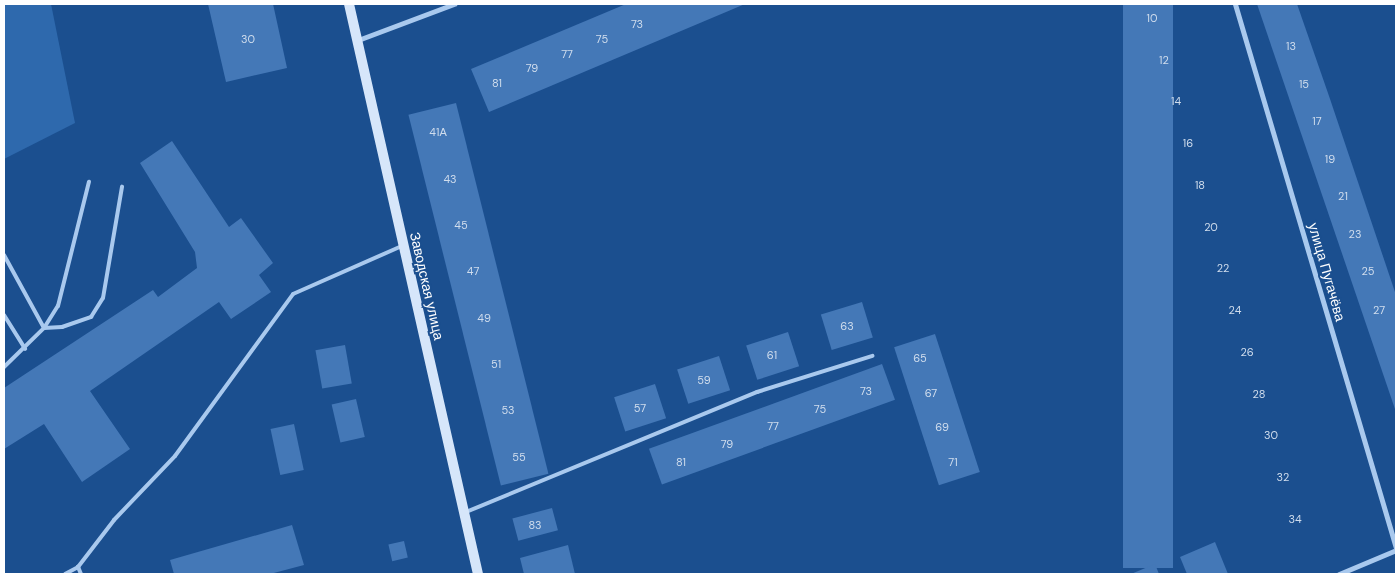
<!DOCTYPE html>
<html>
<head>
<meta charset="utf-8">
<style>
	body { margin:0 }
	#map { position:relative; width:1400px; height:578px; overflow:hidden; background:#1b4f8f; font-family:"DM Sans",sans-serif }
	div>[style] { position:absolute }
	.green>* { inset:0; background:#2e69ad }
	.building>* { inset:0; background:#4478b7; transform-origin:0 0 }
	.lane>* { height:4px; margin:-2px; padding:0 2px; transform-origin:2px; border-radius:2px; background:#a9c9ee }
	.street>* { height:5px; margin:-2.5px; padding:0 2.5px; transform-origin:2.5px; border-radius:2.5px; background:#a9c9ee }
	.secondary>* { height:10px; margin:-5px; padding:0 5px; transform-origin:5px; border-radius:5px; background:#d6e6fa }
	span { translate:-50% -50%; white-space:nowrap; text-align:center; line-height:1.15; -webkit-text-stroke:4px #1b4f8f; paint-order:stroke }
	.number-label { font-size:11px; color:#d0dded }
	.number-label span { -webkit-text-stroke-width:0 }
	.street-label { font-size:14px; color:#fff }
	.frame { position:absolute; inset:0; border:5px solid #fff; pointer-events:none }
</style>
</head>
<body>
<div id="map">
	<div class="green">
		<div style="clip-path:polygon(4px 4px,51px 4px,75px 123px,4px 159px)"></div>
	</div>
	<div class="building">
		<div style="clip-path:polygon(208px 4px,273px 4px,287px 68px,226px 82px)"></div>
		<div style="clip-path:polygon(626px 4px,745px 4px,489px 112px,471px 69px)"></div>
		<div style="left:1123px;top:4px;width:50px;height:564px"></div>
		<div style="clip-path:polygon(1257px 4px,1297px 4px,1329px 96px,1396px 295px,1396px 412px)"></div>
		<div style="left:456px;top:103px;width:382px;height:49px;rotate:76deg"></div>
		<div style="clip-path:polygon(172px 141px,229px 227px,241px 218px,273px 263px,259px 275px,271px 292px,231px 319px,219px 302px,90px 391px,130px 449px,82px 482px,44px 424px,4px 449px,4px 388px,153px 290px,158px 297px,197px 268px,195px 252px,140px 163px)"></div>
		<div style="left:862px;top:302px;width:37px;height:43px;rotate:73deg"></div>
		<div style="left:788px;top:332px;width:36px;height:44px;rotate:72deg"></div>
		<div style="left:935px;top:334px;width:145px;height:43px;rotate:72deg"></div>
		<div style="left:345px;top:345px;width:39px;height:30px;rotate:80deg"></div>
		<div style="left:719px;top:356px;width:36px;height:44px;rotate:72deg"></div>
		<div style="left:882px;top:364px;width:38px;height:248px;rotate:70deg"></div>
		<div style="left:655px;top:384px;width:36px;height:43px;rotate:72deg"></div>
		<div style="left:356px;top:399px;width:39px;height:25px;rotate:77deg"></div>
		<div style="left:294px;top:424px;width:47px;height:24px;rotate:78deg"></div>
		<div style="left:552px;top:508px;width:23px;height:41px;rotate:75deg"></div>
		<div style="clip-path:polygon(292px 525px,304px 565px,270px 574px,174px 574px,170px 560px)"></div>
		<div style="left:404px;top:541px;width:17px;height:16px;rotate:77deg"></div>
		<div style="clip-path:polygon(1215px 542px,1228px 574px,1187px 574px,1180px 557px)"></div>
		<div style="clip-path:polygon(568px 545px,575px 574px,524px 574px,520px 558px)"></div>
		<div style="clip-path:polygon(1155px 564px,1159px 574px,1131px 574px)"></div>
	</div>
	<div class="lane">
		<div style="left:4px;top:255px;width:83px;rotate:61.3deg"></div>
		<div style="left:44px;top:328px;width:18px;rotate:-3deg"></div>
		<div style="left:62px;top:327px;width:31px;rotate:-19deg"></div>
		<div style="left:91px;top:317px;width:22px;rotate:-58deg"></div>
		<div style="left:103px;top:298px;width:113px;rotate:-80.3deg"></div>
		<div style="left:4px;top:315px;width:40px;rotate:58deg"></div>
		<div style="left:4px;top:367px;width:56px;rotate:-44.3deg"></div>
		<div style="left:44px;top:328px;width:26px;rotate:-58deg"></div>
		<div style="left:58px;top:306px;width:128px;rotate:-76deg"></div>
		<div style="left:466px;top:512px;width:315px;rotate:-22.4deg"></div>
		<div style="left:757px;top:392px;width:121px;rotate:-17.4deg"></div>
		<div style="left:65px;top:574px;width:15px;rotate:-28deg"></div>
		<div style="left:81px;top:574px;width:8px;rotate:-113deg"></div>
		<div style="left:78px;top:567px;width:59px;rotate:-52.5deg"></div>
		<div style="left:114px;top:520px;width:88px;rotate:-46.4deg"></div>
		<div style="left:175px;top:456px;width:200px;rotate:-53.9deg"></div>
		<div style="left:293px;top:294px;width:119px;rotate:-23.8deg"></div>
	</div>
	<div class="street">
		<div style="left:1235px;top:4px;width:567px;rotate:73.51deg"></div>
		<div style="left:358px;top:40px;width:103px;rotate:-20.6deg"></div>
		<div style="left:1339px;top:574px;width:62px;rotate:-22.8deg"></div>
	</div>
	<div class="secondary">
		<div style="left:349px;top:4px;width:584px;rotate:77.25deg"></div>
	</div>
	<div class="number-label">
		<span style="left:1152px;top:18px">10</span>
		<span style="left:637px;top:24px">73</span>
		<span style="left:248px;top:39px">30</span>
		<span style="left:602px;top:39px">75</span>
		<span style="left:1291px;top:46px">13</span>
		<span style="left:567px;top:54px">77</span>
		<span style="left:1164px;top:60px">12</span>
		<span style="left:532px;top:68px">79</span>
		<span style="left:497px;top:83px">81</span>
		<span style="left:1304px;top:84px">15</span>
		<span style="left:1176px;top:101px">14</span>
		<span style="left:1317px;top:121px">17</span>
		<span style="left:438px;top:132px">41А</span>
		<span style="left:1188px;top:143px">16</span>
		<span style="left:1330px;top:159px">19</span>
		<span style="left:450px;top:179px">43</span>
		<span style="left:1200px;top:185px">18</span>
		<span style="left:1343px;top:196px">21</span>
		<span style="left:461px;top:225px">45</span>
		<span style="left:1211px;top:227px">20</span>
		<span style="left:1355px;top:234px">23</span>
		<span style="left:1223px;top:268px">22</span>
		<span style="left:473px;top:271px">47</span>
		<span style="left:1368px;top:271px">25</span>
		<span style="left:1235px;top:310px">24</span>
		<span style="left:1379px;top:310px">27</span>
		<span style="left:484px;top:318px">49</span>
		<span style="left:847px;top:326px">63</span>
		<span style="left:1247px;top:352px">26</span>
		<span style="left:772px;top:355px">61</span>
		<span style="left:920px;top:358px">65</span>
		<span style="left:496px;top:364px">51</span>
		<span style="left:704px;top:380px">59</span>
		<span style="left:866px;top:391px">73</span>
		<span style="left:931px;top:393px">67</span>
		<span style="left:1259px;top:394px">28</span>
		<span style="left:640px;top:408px">57</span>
		<span style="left:820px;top:409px">75</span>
		<span style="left:508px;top:410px">53</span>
		<span style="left:773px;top:426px">77</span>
		<span style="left:942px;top:427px">69</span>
		<span style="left:1271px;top:435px">30</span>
		<span style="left:727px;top:444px">79</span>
		<span style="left:519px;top:457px">55</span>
		<span style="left:681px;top:462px">81</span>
		<span style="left:953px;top:462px">71</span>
		<span style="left:1283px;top:477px">32</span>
		<span style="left:1295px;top:519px">34</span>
		<span style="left:535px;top:525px">83</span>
	</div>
	<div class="street-label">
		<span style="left:1327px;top:272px;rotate:74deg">улица Пугачёва</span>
		<span style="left:427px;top:286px;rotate:77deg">Заводская улица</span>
	</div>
	<div class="frame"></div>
</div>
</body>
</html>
